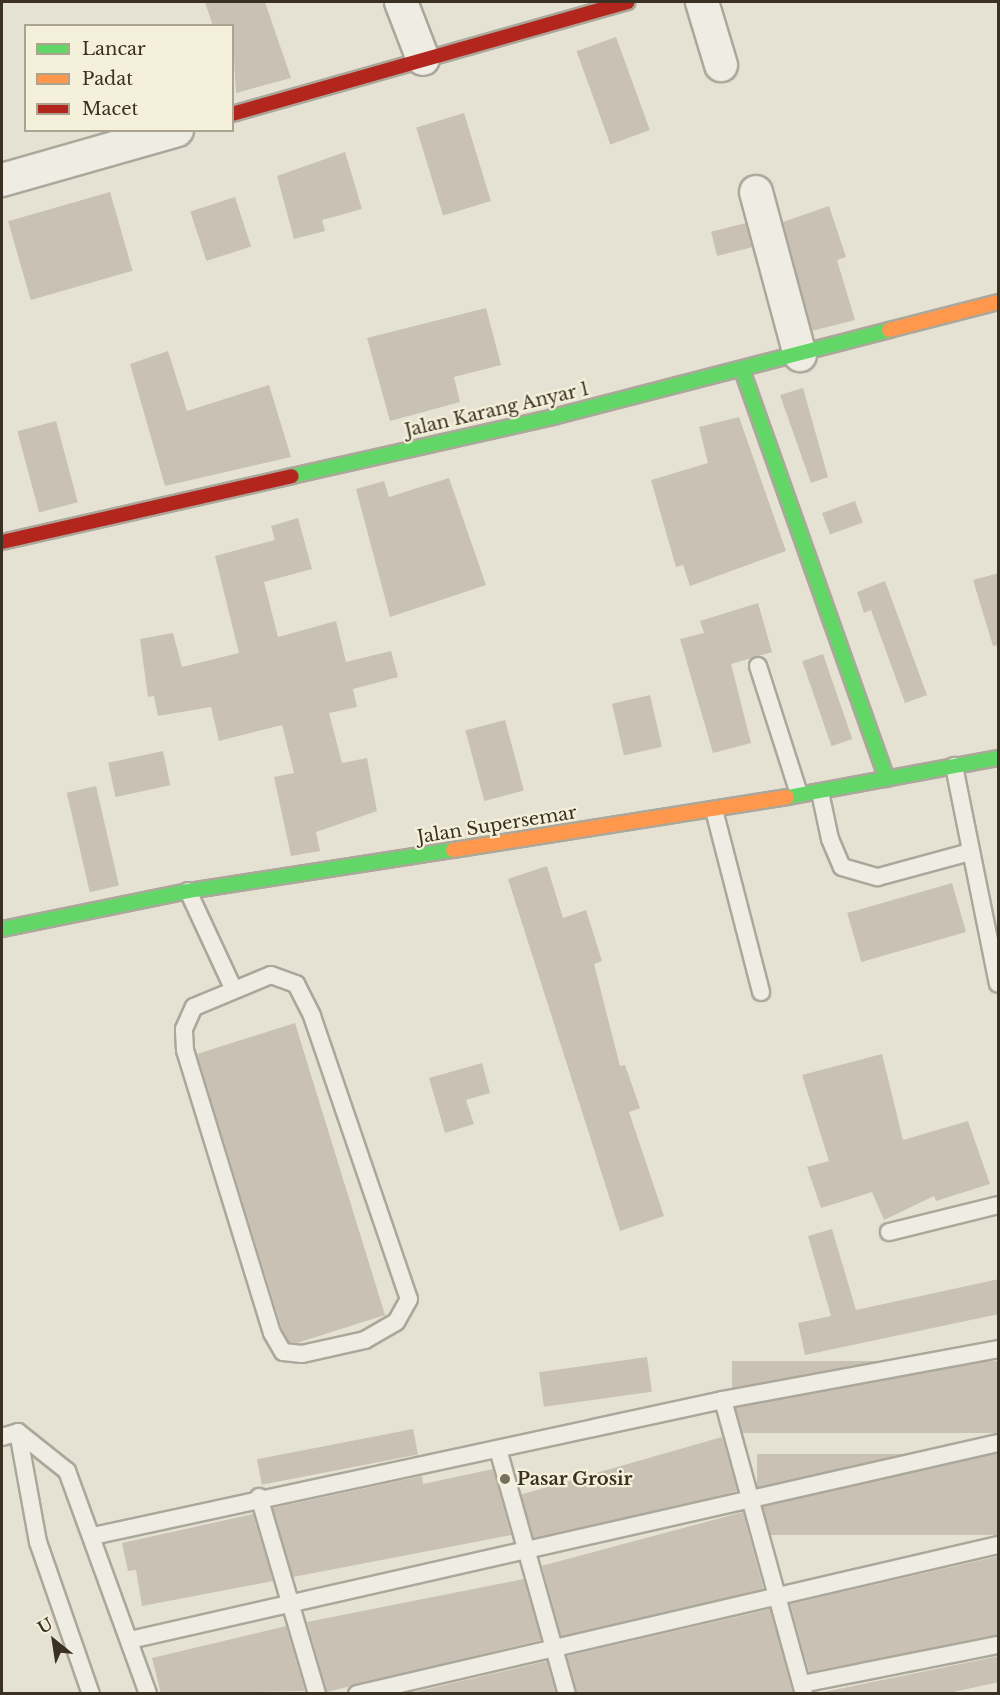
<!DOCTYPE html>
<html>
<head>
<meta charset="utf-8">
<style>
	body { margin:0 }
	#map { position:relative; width:1000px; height:1695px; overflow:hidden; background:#e5e2d3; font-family:"Libre Baskerville",serif }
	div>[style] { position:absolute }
	.building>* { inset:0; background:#c9c2b4; transform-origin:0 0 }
	.roads { filter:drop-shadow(2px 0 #aba79b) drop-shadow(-2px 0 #aba79b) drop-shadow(0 2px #aba79b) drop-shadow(0 -2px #aba79b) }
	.lane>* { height:16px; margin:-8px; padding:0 8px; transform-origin:8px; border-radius:8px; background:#eeece3 }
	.street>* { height:32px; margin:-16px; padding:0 16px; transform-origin:16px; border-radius:16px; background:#eeece3 }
	.fast>* { height:14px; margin:-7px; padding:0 7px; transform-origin:7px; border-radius:7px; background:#63d668 }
	.slow>* { height:14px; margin:-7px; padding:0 7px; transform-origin:7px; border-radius:7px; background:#ff974d }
	.jam>* { height:14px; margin:-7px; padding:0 7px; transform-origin:7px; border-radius:7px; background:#b3261e }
	.dots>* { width:16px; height:16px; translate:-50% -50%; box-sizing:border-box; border:3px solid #f5f0da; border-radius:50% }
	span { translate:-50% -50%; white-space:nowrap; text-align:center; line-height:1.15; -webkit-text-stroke:4.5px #f5f0da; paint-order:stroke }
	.street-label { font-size:18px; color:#3a3122 }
	.poi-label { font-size:18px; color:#3a3122; font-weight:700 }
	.left { translate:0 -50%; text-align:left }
	.frame { position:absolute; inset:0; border:3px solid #3a3122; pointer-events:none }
	.legend { position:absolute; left:24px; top:24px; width:210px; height:108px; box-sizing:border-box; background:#f5f0da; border:2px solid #aaa490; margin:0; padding:8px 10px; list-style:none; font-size:18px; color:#3a3122 }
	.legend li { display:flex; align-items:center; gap:12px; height:30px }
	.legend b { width:30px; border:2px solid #aaa490 }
	.north { position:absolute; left:24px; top:1611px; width:60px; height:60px; -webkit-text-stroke:4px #f5f0da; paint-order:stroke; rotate:330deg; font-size:16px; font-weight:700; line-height:24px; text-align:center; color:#3a3122 }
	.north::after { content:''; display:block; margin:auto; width:21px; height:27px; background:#3a3122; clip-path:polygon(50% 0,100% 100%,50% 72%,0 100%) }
</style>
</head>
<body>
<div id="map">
	<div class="building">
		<div style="clip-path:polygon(205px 2px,265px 2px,291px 78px,236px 93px,232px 26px,213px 26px)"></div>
		<div style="left:616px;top:37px;width:99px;height:42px;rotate:70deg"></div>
		<div style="left:464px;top:113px;width:92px;height:50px;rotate:73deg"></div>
		<div style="clip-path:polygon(345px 152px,362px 209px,322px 220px,325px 231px,294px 239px,277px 176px)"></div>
		<div style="left:110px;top:192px;width:82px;height:106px;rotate:74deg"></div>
		<div style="left:235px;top:197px;width:52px;height:47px;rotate:72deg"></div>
		<div style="clip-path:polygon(829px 206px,846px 257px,837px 260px,855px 320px,812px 331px,783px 222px)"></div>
		<div style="left:746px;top:223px;width:25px;height:36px;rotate:76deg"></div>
		<div style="clip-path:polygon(486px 308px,501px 365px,454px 377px,460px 402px,390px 421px,367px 338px)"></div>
		<div style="clip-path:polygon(168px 351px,187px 411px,269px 385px,291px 457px,165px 486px,130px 364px)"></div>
		<div style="clip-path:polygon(803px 388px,828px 477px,811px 483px,780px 395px)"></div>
		<div style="clip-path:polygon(739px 417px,786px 551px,690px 586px,683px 565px,676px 567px,651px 480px,708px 463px,699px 427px)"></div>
		<div style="left:56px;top:421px;width:84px;height:40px;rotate:75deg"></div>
		<div style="clip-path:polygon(449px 478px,486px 585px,390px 617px,356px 489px,384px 481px,389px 497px)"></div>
		<div style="left:855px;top:501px;width:23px;height:35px;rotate:70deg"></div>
		<div style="clip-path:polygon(298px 518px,312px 569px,264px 582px,278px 637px,336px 621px,346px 662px,391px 651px,398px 677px,353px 689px,357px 707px,329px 713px,342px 763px,367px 758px,377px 811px,316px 832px,320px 851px,291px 856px,274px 777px,294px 773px,282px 725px,219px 741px,211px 707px,158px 716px,154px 696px,148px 697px,140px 639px,173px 633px,182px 667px,239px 653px,215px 556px,275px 540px,271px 526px)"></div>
		<div style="clip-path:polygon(999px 573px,999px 645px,993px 646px,973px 580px)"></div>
		<div style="clip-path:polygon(885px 581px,927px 695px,905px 703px,871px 610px,864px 613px,857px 592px)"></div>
		<div style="clip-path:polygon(758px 603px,772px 652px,731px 664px,751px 743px,713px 753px,680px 639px,704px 633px,700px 621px)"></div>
		<div style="left:823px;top:654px;width:90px;height:22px;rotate:71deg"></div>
		<div style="left:650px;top:695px;width:53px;height:39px;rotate:77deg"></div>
		<div style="left:505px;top:720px;width:73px;height:41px;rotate:75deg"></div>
		<div style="left:163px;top:751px;width:35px;height:56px;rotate:78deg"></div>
		<div style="left:96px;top:786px;width:102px;height:30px;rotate:77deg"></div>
		<div style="clip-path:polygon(547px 866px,563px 918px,586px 910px,602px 961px,594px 964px,620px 1066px,625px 1065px,640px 1108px,629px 1112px,664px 1216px,620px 1231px,508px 879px)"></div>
		<div style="left:952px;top:883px;width:51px;height:109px;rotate:74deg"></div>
		<div style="clip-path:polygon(295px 1023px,385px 1315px,297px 1343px,289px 1342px,282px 1329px,197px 1054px)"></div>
		<div style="clip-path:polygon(882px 1054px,903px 1140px,968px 1121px,990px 1184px,936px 1201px,934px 1196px,884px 1220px,872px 1192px,821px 1208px,807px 1167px,829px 1161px,802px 1075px)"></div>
		<div style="clip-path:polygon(482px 1063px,490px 1093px,466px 1100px,474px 1124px,445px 1133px,429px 1078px)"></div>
		<div style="clip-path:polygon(832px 1229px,856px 1310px,999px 1279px,999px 1314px,805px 1355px,798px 1323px,831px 1316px,808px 1236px)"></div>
		<div style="left:647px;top:1357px;width:35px;height:109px;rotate:82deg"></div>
		<div style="left:999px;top:1361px;width:72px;height:267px;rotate:90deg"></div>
		<div style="left:413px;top:1429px;width:26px;height:159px;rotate:79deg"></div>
		<div style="left:722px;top:1437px;width:56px;height:209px;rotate:74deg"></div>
		<div style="left:999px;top:1454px;width:81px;height:242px;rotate:90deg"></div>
		<div style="clip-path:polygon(493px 1469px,511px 1535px,293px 1577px,273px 1508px,422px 1476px,423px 1484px)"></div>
		<div style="left:743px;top:1512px;width:80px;height:208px;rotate:75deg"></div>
		<div style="clip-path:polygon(253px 1514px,273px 1581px,142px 1606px,136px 1570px,128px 1571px,122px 1543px)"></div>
		<div style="clip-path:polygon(999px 1556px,999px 1635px,809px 1672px,790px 1604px)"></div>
		<div style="clip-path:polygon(524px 1579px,541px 1640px,327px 1692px,307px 1622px)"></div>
		<div style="clip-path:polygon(770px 1609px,793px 1694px,577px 1694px,567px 1656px)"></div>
		<div style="clip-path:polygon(286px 1626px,305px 1691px,161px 1694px,152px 1658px)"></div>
		<div style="clip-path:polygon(999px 1656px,999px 1682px,944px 1694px,814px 1694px)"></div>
		<div style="clip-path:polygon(547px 1661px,556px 1694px,406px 1694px)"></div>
	</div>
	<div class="roads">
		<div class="lane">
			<div style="left:758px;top:666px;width:134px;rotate:72.2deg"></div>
			<div style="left:954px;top:766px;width:222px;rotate:78.6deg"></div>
			<div style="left:820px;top:792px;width:48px;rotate:78deg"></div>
			<div style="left:830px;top:839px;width:30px;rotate:67deg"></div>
			<div style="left:842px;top:867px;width:37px;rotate:16deg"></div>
			<div style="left:878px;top:877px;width:95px;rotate:-15.2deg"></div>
			<div style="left:714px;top:810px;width:188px;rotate:75.5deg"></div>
			<div style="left:188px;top:891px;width:109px;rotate:65.1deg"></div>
			<div style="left:271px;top:975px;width:27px;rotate:20deg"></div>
			<div style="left:296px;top:984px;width:36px;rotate:63deg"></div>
			<div style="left:312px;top:1016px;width:299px;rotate:71.1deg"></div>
			<div style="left:409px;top:1299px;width:26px;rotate:119deg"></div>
			<div style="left:396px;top:1322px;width:36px;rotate:150deg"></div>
			<div style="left:365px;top:1340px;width:65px;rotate:167.5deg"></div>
			<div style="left:302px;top:1354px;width:19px;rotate:-174deg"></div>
			<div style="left:283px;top:1352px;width:22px;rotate:-120deg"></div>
			<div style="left:272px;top:1333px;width:296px;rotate:-107.1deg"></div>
			<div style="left:185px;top:1050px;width:21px;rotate:-93deg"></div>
			<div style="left:184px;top:1029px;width:24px;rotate:-66deg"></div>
			<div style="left:194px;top:1007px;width:83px;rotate:-22.6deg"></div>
			<div style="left:889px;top:1232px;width:112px;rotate:-13.9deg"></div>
			<div style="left:723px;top:1400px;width:305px;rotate:74.6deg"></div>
			<div style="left:18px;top:1432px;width:63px;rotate:38.5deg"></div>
			<div style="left:67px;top:1471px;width:237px;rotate:70deg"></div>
			<div style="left:2px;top:1437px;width:17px;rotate:-17deg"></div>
			<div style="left:18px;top:1432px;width:112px;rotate:79.7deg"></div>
			<div style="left:38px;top:1542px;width:161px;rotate:70.8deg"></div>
			<div style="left:498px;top:1449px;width:255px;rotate:74.3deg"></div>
			<div style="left:259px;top:1497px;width:205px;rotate:73.6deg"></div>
			<div style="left:93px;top:1536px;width:645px;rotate:-12.18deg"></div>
			<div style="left:723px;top:1400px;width:280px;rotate:-10.5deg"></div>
			<div style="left:130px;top:1640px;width:890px;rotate:-12.79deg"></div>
			<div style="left:802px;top:1684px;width:200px;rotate:-11.3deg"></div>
			<div style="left:357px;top:1694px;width:658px;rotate:-13.09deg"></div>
		</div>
		<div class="street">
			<div style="left:401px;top:2px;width:61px;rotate:68.9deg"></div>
			<div style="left:702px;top:2px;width:66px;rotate:73.2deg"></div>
			<div style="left:2px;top:180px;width:182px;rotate:-15.9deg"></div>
			<div style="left:756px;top:192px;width:169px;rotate:74.9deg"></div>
		</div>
		<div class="fast">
			<div style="left:742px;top:370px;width:434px;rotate:70.5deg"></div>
			<div style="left:292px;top:476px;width:268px;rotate:-12.7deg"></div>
			<div style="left:553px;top:417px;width:347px;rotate:-14.5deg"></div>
			<div style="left:787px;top:797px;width:215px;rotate:-10.5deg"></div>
			<div style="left:2px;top:929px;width:190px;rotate:-11.5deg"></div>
			<div style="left:188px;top:891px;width:268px;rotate:-8.8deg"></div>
		</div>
		<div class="slow">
			<div style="left:889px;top:330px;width:113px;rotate:-14.4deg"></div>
			<div style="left:453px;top:850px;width:338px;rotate:-9deg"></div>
		</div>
		<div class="jam">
			<div style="left:232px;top:114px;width:411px;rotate:-15.8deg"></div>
			<div style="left:2px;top:542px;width:297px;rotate:-12.8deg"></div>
		</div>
	</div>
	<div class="dots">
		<div style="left:505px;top:1479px;background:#766f60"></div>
	</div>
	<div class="street-label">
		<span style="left:497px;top:410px;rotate:-13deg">Jalan Karang Anyar 1</span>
		<span style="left:497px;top:825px;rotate:-9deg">Jalan Supersemar</span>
	</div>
	<div class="poi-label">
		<span class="left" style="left:517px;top:1479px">Pasar Grosir</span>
	</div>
	<div class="frame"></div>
	<ul class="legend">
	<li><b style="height:8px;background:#63d668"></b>Lancar</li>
	<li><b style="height:8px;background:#ff974d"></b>Padat</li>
	<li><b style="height:8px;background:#b3261e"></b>Macet</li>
	</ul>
	<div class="north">U</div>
</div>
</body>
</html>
